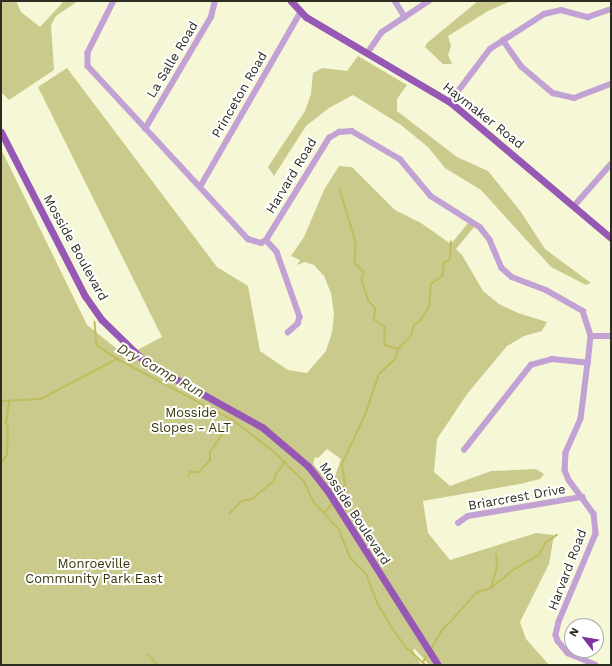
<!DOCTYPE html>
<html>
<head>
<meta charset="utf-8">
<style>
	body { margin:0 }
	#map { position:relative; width:612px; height:666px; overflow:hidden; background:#f6f7d6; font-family:"Work Sans",sans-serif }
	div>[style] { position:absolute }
	.green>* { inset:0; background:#caca8d }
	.stream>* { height:1.5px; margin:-0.75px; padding:0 0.75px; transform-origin:0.75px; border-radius:0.75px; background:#bfbd5c }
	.minor>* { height:5.5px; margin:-2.75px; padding:0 2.75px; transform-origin:2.75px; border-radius:2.75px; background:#c2a1d4 }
	.major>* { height:7px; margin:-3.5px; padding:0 3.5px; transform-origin:3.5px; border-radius:3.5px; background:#9657b5 }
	span { translate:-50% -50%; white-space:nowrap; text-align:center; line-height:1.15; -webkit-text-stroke:4px #fff; paint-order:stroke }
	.street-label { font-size:13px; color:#2c2c20 }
	.park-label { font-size:13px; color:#353409 }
	.water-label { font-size:14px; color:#45441b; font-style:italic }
	.frame { position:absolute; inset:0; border:2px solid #2c2c20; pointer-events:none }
	.north { position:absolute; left:564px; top:618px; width:40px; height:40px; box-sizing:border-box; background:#fff; border:1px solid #ababa6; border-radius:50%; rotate:301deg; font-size:11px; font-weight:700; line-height:16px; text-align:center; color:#2c2c20 }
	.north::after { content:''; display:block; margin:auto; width:14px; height:18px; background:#8032a3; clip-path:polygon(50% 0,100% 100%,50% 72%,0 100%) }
</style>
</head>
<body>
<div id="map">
	<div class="green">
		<div style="clip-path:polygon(1px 1px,16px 1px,21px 12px,40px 27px,64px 1px,78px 1px,56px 16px,51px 25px,54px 70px,9px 100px,1px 92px)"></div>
		<div style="clip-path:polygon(478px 1px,511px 1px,488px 11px,448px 36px,451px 46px,448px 55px,452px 64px,443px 64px,425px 47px,427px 43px)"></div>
		<div style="clip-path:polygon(358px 56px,407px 85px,397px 99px,397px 111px,457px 157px,488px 171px,521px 212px,545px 249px,591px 283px,586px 285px,551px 267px,481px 190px,445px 168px,428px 147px,401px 125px,353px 95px,329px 108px,306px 126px,274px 176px,268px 167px,305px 111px,311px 94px,313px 73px,322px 68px,347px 71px)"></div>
		<div style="clip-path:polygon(evenodd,67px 68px,217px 267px,248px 286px,260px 351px,288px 370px,307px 373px,326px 351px,332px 332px,334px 314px,331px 293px,324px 276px,314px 265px,305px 262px,297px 265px,300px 260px,291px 256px,304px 237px,324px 190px,339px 166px,352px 167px,395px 210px,421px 223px,451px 244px,468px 223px,475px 226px,456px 249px,462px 255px,483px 291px,499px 304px,518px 313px,547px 322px,542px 331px,524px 336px,507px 346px,467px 394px,437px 439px,434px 472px,450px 486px,491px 471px,536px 469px,544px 474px,540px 479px,520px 484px,423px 501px,428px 533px,450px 560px,536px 533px,554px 535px,549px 564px,520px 622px,526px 639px,549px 665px,429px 665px,415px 649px,413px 650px,421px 665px,1px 665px,1px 149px,87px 325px,126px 356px,162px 337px,38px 87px,67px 68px,327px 449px,341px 459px,333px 482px,339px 494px,313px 464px,315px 457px,318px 458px,327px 449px)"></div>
	</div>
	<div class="stream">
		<div style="left:340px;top:189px;width:55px;rotate:73.2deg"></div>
		<div style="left:356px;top:242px;width:21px;rotate:93deg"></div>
		<div style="left:355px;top:263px;width:13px;rotate:45deg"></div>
		<div style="left:364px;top:272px;width:8px;rotate:104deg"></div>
		<div style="left:362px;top:280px;width:22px;rotate:72deg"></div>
		<div style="left:369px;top:301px;width:11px;rotate:49deg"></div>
		<div style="left:376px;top:309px;width:10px;rotate:101deg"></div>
		<div style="left:374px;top:319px;width:14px;rotate:36deg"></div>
		<div style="left:385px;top:327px;width:18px;rotate:90deg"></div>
		<div style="left:385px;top:345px;width:14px;rotate:17deg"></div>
		<div style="left:95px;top:322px;width:23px;rotate:85deg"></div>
		<div style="left:97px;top:345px;width:27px;rotate:34deg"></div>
		<div style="left:119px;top:360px;width:129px;rotate:27.8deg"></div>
		<div style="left:233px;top:420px;width:49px;rotate:37.6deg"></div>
		<div style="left:272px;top:450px;width:45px;rotate:44.1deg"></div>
		<div style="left:304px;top:481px;width:23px;rotate:65deg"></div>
		<div style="left:314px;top:502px;width:37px;rotate:47deg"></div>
		<div style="left:339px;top:529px;width:31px;rotate:68deg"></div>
		<div style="left:351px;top:558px;width:23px;rotate:47deg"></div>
		<div style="left:367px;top:575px;width:31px;rotate:69deg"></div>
		<div style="left:378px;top:604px;width:29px;rotate:59deg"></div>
		<div style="left:393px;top:629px;width:24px;rotate:54deg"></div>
		<div style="left:407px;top:648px;width:25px;rotate:42deg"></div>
		<div style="left:1px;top:401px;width:40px;rotate:-2.9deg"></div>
		<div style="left:41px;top:399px;width:86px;rotate:-27.8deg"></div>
		<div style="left:1px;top:463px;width:10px;rotate:-53deg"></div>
		<div style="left:7px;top:455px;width:27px;rotate:-88deg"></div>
		<div style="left:8px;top:428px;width:4px;rotate:-117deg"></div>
		<div style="left:6px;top:424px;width:22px;rotate:-82deg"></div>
		<div style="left:188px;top:476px;width:4px;rotate:-63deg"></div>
		<div style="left:190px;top:472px;width:9px"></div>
		<div style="left:199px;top:472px;width:16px;rotate:-47deg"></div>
		<div style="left:210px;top:460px;width:8px;rotate:-90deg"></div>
		<div style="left:210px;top:452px;width:38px;rotate:-55deg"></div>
		<div style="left:337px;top:498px;width:16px;rotate:-60deg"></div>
		<div style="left:345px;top:484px;width:20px;rotate:-99deg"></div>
		<div style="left:342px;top:464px;width:54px;rotate:-64.9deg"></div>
		<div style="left:365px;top:415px;width:43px;rotate:-71.1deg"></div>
		<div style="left:379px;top:374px;width:23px;rotate:-43deg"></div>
		<div style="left:396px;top:358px;width:9px;rotate:-77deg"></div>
		<div style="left:398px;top:349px;width:18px;rotate:-45deg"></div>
		<div style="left:411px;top:336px;width:11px;rotate:-75deg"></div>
		<div style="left:414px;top:325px;width:7px;rotate:-34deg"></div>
		<div style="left:420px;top:321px;width:17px;rotate:-57deg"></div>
		<div style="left:429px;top:307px;width:23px;rotate:-85deg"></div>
		<div style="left:431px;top:284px;width:14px;rotate:-36deg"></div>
		<div style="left:442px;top:276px;width:13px;rotate:-81deg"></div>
		<div style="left:444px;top:263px;width:7px;rotate:-34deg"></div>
		<div style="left:450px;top:259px;width:17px;rotate:-87deg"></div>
		<div style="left:324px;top:513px;width:11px;rotate:-49deg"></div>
		<div style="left:229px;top:514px;width:18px;rotate:-45deg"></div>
		<div style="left:242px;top:501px;width:10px;rotate:-11deg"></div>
		<div style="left:252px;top:499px;width:28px;rotate:-39deg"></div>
		<div style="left:274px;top:481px;width:7px;rotate:-74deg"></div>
		<div style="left:276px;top:474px;width:15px;rotate:-53deg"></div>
		<div style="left:491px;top:588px;width:22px;rotate:-74deg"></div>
		<div style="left:497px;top:567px;width:12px;rotate:-95deg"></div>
		<div style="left:431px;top:649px;width:20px;rotate:-60deg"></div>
		<div style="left:441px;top:632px;width:52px;rotate:-48.1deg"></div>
		<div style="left:476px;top:593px;width:16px;rotate:-18deg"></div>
		<div style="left:491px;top:588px;width:28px;rotate:-39deg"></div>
		<div style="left:513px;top:570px;width:30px;rotate:-30deg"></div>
		<div style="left:539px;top:555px;width:13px;rotate:-63deg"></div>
		<div style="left:545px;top:543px;width:14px;rotate:-34deg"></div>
		<div style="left:149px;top:655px;width:13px;rotate:48deg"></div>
		<div style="left:423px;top:662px;width:6px;rotate:-59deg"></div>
	</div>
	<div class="minor">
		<div style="left:114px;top:1px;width:58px;rotate:116.6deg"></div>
		<div style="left:88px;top:53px;width:13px;rotate:90deg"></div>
		<div style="left:88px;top:66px;width:236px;rotate:47.2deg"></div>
		<div style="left:248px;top:239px;width:14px;rotate:17deg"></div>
		<div style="left:261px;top:243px;width:6px;rotate:-31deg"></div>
		<div style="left:266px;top:240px;width:120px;rotate:-58.3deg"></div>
		<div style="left:329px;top:138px;width:12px;rotate:-31deg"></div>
		<div style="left:339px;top:132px;width:13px;rotate:-4deg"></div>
		<div style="left:352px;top:131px;width:56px;rotate:30.3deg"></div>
		<div style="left:400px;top:159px;width:48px;rotate:50deg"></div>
		<div style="left:431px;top:196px;width:58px;rotate:32.3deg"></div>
		<div style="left:480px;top:227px;width:16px;rotate:52deg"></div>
		<div style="left:490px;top:240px;width:30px;rotate:67deg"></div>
		<div style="left:502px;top:268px;width:13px;rotate:42deg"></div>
		<div style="left:512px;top:277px;width:36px;rotate:21deg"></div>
		<div style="left:546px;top:290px;width:43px;rotate:29.6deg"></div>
		<div style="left:583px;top:311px;width:26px;rotate:72deg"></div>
		<div style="left:591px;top:336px;width:27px;rotate:96deg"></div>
		<div style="left:588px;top:363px;width:56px;rotate:97.1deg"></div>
		<div style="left:581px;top:419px;width:37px;rotate:114deg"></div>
		<div style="left:566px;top:453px;width:17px;rotate:93deg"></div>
		<div style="left:565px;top:470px;width:11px;rotate:68deg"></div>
		<div style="left:569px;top:480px;width:42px;rotate:53.7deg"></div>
		<div style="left:594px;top:514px;width:20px;rotate:84deg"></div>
		<div style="left:596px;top:534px;width:95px;rotate:112.8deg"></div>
		<div style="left:559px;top:622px;width:13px;rotate:103deg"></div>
		<div style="left:556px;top:635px;width:6px;rotate:72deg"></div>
		<div style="left:558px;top:641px;width:16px;rotate:50deg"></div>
		<div style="left:568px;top:653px;width:30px;rotate:23deg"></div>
		<div style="left:395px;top:1px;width:19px;rotate:58deg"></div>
		<div style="left:503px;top:40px;width:32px;rotate:55deg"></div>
		<div style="left:521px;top:66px;width:42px;rotate:40.2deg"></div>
		<div style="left:553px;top:93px;width:22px;rotate:13deg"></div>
		<div style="left:574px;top:98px;width:40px;rotate:-21deg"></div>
		<div style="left:368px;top:52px;width:24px;rotate:-55deg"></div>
		<div style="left:382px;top:32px;width:56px;rotate:-33.4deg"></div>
		<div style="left:450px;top:102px;width:66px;rotate:-53deg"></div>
		<div style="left:490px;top:49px;width:64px;rotate:-32.9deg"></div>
		<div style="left:544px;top:14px;width:17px;rotate:-13deg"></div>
		<div style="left:561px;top:10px;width:28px;rotate:15deg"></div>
		<div style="left:588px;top:17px;width:24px;rotate:-19deg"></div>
		<div style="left:145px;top:129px;width:130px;rotate:-59.5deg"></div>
		<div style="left:211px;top:17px;width:16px;rotate:-76deg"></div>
		<div style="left:200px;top:187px;width:201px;rotate:-60.1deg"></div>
		<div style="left:574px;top:206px;width:56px;rotate:-48.6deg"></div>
		<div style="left:266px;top:240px;width:16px;rotate:47deg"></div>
		<div style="left:277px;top:252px;width:69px;rotate:70.5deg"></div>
		<div style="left:300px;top:317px;width:7px;rotate:106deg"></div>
		<div style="left:298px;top:324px;width:13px;rotate:138deg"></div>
		<div style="left:591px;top:336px;width:20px"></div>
		<div style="left:464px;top:450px;width:108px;rotate:-51.8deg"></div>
		<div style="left:531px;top:365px;width:22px;rotate:-16deg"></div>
		<div style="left:552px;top:359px;width:36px;rotate:6deg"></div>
		<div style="left:458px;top:523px;width:12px;rotate:-35deg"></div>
		<div style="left:468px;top:516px;width:116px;rotate:-9.5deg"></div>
	</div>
	<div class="major">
		<div style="left:291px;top:1px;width:22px;rotate:47deg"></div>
		<div style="left:306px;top:17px;width:167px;rotate:30.6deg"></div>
		<div style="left:450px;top:102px;width:211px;rotate:40.2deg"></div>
		<div style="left:1px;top:132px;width:184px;rotate:62.9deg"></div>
		<div style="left:85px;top:296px;width:29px;rotate:55deg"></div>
		<div style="left:102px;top:320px;width:53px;rotate:44.2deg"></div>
		<div style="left:140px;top:357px;width:27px;rotate:33deg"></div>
		<div style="left:163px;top:372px;width:113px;rotate:29.1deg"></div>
		<div style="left:262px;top:427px;width:60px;rotate:40.3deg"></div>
		<div style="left:308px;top:466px;width:31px;rotate:52deg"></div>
		<div style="left:327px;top:490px;width:207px;rotate:57.6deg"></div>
	</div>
	<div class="street-label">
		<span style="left:173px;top:60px;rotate:-59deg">La Salle Road</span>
		<span style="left:240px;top:95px;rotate:-60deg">Princeton Road</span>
		<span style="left:483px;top:116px;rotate:38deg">Haymaker Road</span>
		<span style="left:292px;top:176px;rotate:-59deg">Harvard Road</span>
		<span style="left:75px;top:248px;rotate:61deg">Mosside Boulevard</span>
		<span style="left:517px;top:498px;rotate:-10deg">Briarcrest Drive</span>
		<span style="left:354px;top:514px;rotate:57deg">Mosside Boulevard</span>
		<span style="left:568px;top:570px;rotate:-69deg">Harvard Road</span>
	</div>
	<div class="park-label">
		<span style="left:191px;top:421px">Mosside<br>Slopes - ALT</span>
		<span style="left:94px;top:572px">Monroeville<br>Community Park East</span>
	</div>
	<div class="water-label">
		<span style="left:161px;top:370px;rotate:29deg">Dry Camp Run</span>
	</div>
	<div class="frame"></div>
	<div class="north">N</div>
</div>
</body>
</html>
